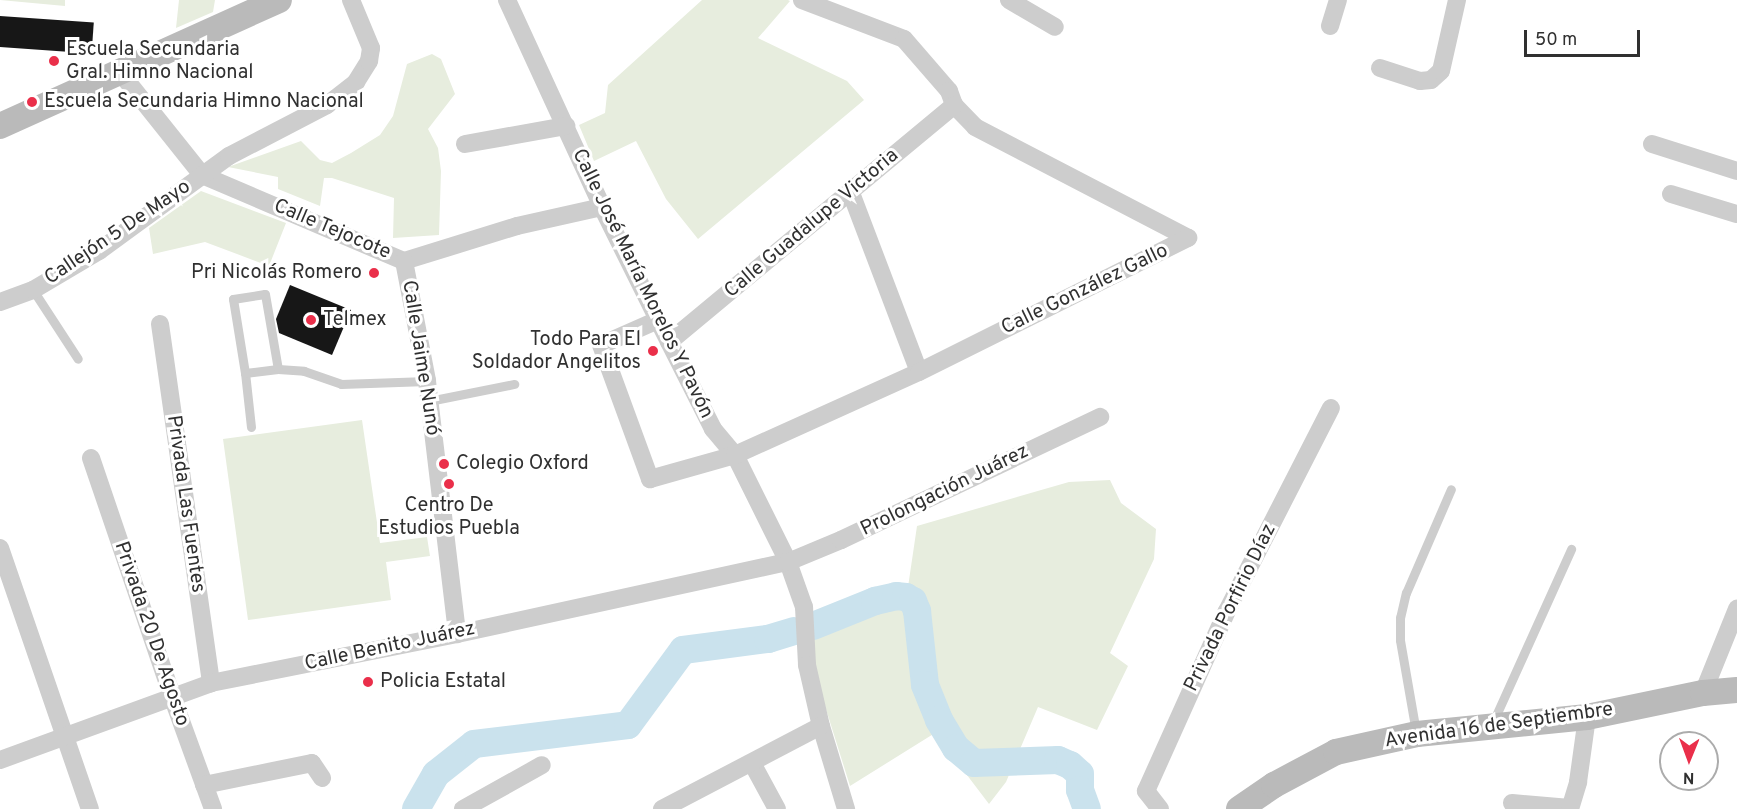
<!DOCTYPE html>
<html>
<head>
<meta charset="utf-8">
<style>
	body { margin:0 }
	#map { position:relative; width:1737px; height:809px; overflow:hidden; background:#fff; font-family:Overpass,sans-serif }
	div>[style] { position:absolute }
	.green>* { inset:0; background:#e7edde }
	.river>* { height:28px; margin:-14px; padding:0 14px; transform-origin:14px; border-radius:14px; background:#cae2ed }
	.building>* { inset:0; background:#171717; transform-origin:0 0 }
	.lane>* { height:9px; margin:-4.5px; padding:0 4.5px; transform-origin:4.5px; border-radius:4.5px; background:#cdcdcd }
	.street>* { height:18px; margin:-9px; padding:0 9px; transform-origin:9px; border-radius:9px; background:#cdcdcd }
	.secondary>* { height:26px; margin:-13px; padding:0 13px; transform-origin:13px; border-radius:13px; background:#bababa }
	.dots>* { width:16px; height:16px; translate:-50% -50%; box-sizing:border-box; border:3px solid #fff; border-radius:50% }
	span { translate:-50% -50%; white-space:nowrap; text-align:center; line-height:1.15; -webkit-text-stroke:6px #fff; paint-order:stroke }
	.poi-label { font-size:20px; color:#303030 }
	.left { translate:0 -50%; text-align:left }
	.right { translate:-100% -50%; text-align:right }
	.street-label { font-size:20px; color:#303030 }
	.north { position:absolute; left:1659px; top:731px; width:60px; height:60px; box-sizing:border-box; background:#fff; border:2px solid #acacac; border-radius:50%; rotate:181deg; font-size:16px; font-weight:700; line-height:24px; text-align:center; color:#303030 }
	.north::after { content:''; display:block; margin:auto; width:21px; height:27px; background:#ea2f4a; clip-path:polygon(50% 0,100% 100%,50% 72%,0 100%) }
	.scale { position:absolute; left:1524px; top:30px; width:116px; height:27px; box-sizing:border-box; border:3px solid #303030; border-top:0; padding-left:8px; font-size:18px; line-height:21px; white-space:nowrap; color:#303030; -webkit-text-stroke:4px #fff; paint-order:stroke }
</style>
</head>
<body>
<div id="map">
	<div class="green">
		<div style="clip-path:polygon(0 0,65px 0,65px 6px)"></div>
		<div style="clip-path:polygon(179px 0,215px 0,213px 12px,176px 28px)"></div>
		<div style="clip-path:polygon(702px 0,788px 0,790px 1px,758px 38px,847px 81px,864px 100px,698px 239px,666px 199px,636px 141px,594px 161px,579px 125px,605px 113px,608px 85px)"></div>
		<div style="clip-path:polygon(432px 54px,441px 59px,455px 94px,428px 129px,438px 148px,441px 171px,439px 235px,393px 238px,394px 198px,332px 178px,324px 178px,320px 206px,278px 189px,278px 177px,228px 167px,301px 141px,320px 160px,332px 163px,351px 153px,380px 135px,393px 116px,407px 64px)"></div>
		<div style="clip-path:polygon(201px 191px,286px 223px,269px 266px,205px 242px,153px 254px,149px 228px)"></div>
		<div style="clip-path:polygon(362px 420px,380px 543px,427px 537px,430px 556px,386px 562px,391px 600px,248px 620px,223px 439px)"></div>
		<div style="clip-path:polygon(1110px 480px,1121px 503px,1156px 529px,1154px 559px,1110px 653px,1128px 666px,1097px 730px,1038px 707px,1006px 782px,989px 804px,935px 733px,850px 786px,815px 674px,812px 617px,908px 587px,917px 526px,1069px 482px)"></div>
	</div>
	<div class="river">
		<div style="left:813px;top:626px;width:67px;rotate:-22deg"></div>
		<div style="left:875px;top:601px;width:22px;rotate:-13deg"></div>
		<div style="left:896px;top:596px;width:10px;rotate:6deg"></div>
		<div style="left:906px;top:597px;width:8px;rotate:30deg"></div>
		<div style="left:913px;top:601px;width:11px;rotate:68deg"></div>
		<div style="left:917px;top:611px;width:74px;rotate:83.8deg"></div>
		<div style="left:925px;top:685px;width:38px;rotate:68deg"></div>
		<div style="left:939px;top:720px;width:33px;rotate:59deg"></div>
		<div style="left:956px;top:748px;width:23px;rotate:40deg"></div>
		<div style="left:974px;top:763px;width:84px;rotate:-2deg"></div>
		<div style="left:1058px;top:760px;width:13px;rotate:23deg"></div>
		<div style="left:1070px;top:765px;width:13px;rotate:42deg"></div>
		<div style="left:1080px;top:774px;width:16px;rotate:90deg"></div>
		<div style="left:1080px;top:790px;width:20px;rotate:70deg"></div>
		<div style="left:416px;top:809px;width:40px;rotate:-60.3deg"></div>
		<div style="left:436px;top:774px;width:48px;rotate:-38.3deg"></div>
		<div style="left:474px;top:744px;width:155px;rotate:-7deg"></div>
		<div style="left:628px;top:725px;width:93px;rotate:-53.7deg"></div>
		<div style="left:683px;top:650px;width:86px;rotate:-7.4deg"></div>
		<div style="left:768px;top:639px;width:27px;rotate:-17deg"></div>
	</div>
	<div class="building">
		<div style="left:0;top:16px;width:94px;height:31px;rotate:4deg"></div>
		<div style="clip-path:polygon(290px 285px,351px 310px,332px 355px,279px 333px,276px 319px)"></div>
	</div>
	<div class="lane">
		<div style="left:33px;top:290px;width:82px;rotate:56.9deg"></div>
		<div style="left:245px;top:373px;width:33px;rotate:-7deg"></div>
		<div style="left:278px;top:369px;width:26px;rotate:4deg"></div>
		<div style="left:304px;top:371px;width:39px;rotate:19deg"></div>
		<div style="left:341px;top:384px;width:86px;rotate:-2deg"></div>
		<div style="left:429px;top:401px;width:87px;rotate:-11.3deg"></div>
		<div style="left:251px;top:427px;width:54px;rotate:-96.3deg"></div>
		<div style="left:245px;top:373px;width:75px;rotate:-99.2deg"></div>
		<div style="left:233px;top:299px;width:32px;rotate:-9deg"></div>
		<div style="left:265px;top:294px;width:76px;rotate:80.2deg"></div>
		<div style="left:1493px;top:722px;width:190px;rotate:-65.7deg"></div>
		<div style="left:1416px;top:732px;width:93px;rotate:-99.9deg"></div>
		<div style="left:1400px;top:640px;width:22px;rotate:-90deg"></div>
		<div style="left:1400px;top:618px;width:26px;rotate:-77deg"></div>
		<div style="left:1406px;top:593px;width:113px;rotate:-66.6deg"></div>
	</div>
	<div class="street">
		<div style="left:507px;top:0;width:228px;rotate:65.3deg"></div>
		<div style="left:602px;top:207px;width:126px;rotate:63.6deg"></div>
		<div style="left:658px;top:320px;width:122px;rotate:63.2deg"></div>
		<div style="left:713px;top:429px;width:34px;rotate:50deg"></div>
		<div style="left:735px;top:455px;width:119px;rotate:63.6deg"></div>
		<div style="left:788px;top:562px;width:48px;rotate:70.4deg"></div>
		<div style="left:804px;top:607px;width:58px;rotate:87deg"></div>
		<div style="left:807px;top:665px;width:63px;rotate:77.1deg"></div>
		<div style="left:821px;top:726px;width:87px;rotate:73.2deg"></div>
		<div style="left:802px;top:0;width:109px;rotate:20.9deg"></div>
		<div style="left:904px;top:39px;width:69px;rotate:49.1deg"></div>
		<div style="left:949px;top:91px;width:15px;rotate:70deg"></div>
		<div style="left:954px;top:105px;width:30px;rotate:46deg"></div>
		<div style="left:975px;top:127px;width:240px;rotate:27.5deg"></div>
		<div style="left:1009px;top:0;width:53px;rotate:30.4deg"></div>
		<div style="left:1330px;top:26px;width:27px;rotate:-73deg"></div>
		<div style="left:1380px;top:68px;width:42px;rotate:18deg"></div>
		<div style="left:1420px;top:81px;width:11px;rotate:-5deg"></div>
		<div style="left:1431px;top:80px;width:13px;rotate:-42deg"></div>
		<div style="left:1441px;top:71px;width:73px;rotate:-77.3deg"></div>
		<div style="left:119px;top:71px;width:133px;rotate:51.4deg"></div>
		<div style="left:202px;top:175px;width:220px;rotate:23.1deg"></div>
		<div style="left:404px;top:261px;width:118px;rotate:-17.2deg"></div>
		<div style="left:517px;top:226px;width:87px;rotate:-12.6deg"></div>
		<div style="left:465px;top:144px;width:103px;rotate:-10.1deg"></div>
		<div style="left:1652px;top:144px;width:89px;rotate:17.6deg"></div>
		<div style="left:851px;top:193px;width:191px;rotate:69.2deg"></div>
		<div style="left:1671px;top:194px;width:69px;rotate:16.9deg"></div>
		<div style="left:404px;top:261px;width:122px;rotate:79.1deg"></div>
		<div style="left:427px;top:381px;width:255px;rotate:83.2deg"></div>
		<div style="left:0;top:302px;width:35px;rotate:-20deg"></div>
		<div style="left:33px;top:290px;width:77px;rotate:-30.6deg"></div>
		<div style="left:99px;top:251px;width:161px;rotate:-36.2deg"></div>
		<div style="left:229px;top:156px;width:110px;rotate:-27.5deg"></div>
		<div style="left:327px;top:105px;width:37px;rotate:-38deg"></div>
		<div style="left:356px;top:82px;width:25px;rotate:-58deg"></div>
		<div style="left:369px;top:61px;width:13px;rotate:-81deg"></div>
		<div style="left:371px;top:48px;width:52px;rotate:-112.6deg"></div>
		<div style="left:658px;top:320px;width:62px;rotate:156.3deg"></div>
		<div style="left:601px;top:345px;width:143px;rotate:69.9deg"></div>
		<div style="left:650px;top:479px;width:88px;rotate:-15.8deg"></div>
		<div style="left:735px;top:455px;width:202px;rotate:-24.3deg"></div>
		<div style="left:919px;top:372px;width:301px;rotate:-26.5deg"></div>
		<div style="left:160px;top:324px;width:363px;rotate:81.9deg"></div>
		<div style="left:669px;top:342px;width:371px;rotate:-39.7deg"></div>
		<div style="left:91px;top:458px;width:255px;rotate:71.2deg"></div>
		<div style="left:173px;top:699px;width:117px;rotate:70deg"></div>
		<div style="left:0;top:548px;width:276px;rotate:71deg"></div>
		<div style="left:1703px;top:693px;width:91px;rotate:-68deg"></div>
		<div style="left:0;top:760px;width:225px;rotate:-20deg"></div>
		<div style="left:211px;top:683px;width:251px;rotate:-11.3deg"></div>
		<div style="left:457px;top:634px;width:339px;rotate:-12.3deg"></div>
		<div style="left:788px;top:562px;width:57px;rotate:-22.5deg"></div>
		<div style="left:841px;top:540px;width:287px;rotate:-25.4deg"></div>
		<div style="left:752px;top:763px;width:52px;rotate:61.5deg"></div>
		<div style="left:204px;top:785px;width:110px;rotate:-11.5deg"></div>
		<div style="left:312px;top:763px;width:18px;rotate:56deg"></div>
		<div style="left:1512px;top:803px;width:58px;rotate:4.9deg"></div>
		<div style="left:463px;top:809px;width:90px;rotate:-29.1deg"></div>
		<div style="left:662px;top:809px;width:179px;rotate:-27.6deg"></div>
		<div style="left:1160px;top:809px;width:23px;rotate:-128deg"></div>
		<div style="left:1146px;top:791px;width:197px;rotate:-65.8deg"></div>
		<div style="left:1227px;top:611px;width:228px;rotate:-62.9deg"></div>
		<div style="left:1570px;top:809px;width:28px;rotate:-73deg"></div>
		<div style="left:1578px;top:782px;width:66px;rotate:-82.1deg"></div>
	</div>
	<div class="secondary">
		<div style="left:0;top:126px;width:306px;rotate:-24.3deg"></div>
		<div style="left:1239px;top:809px;width:42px;rotate:-34.4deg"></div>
		<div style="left:1274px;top:785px;width:70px;rotate:-28deg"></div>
		<div style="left:1336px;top:752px;width:83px;rotate:-12.5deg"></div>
		<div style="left:1417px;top:734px;width:171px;rotate:-5.7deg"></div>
		<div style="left:1587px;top:717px;width:118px;rotate:-11.7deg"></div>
		<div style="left:1703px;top:693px;width:34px;rotate:-5deg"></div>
	</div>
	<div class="dots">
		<div style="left:54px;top:61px;background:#ea2f4a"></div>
		<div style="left:32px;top:102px;background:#ea2f4a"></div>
		<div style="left:374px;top:273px;background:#ea2f4a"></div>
		<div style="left:311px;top:320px;background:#ea2f4a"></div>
		<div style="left:653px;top:351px;background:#ea2f4a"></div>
		<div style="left:444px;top:464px;background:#ea2f4a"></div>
		<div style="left:449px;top:484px;background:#ea2f4a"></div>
		<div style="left:368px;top:682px;background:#ea2f4a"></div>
	</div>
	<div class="poi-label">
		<span class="left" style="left:66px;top:62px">Escuela Secundaria<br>Gral. Himno Nacional</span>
		<span class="left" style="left:44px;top:102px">Escuela Secundaria Himno Nacional</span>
		<span class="right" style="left:362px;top:273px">Pri Nicolás Romero</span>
		<span class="left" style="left:323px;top:320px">Telmex</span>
		<span class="right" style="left:641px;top:352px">Todo Para El<br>Soldador Angelitos</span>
		<span class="left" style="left:456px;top:464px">Colegio Oxford</span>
		<span style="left:449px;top:518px">Centro De<br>Estudios Puebla</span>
		<span class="left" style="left:380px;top:682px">Policia Estatal</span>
	</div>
	<div class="street-label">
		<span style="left:812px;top:224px;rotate:-40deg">Calle Guadalupe Victoria</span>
		<span style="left:332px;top:230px;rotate:23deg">Calle Tejocote</span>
		<span style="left:118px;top:233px;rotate:-34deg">Callejón 5 De Mayo</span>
		<span style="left:642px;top:284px;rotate:64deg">Calle José María Morelos Y Pavón</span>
		<span style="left:1085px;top:290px;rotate:-26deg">Calle González Gallo</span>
		<span style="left:420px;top:358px;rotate:81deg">Calle Jaime Nunó</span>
		<span style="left:945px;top:491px;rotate:-26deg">Prolongación Juárez</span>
		<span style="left:185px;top:504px;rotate:82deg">Privada Las Fuentes</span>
		<span style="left:1231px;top:608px;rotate:-64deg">Privada Porfirio Díaz</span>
		<span style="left:151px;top:634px;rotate:71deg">Privada 20 De Agosto</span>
		<span style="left:390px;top:647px;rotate:-12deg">Calle Benito Juárez</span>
		<span style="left:1499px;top:726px;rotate:-8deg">Avenida 16 de Septiembre</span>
	</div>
	<div class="north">N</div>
	<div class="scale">50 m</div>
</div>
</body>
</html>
